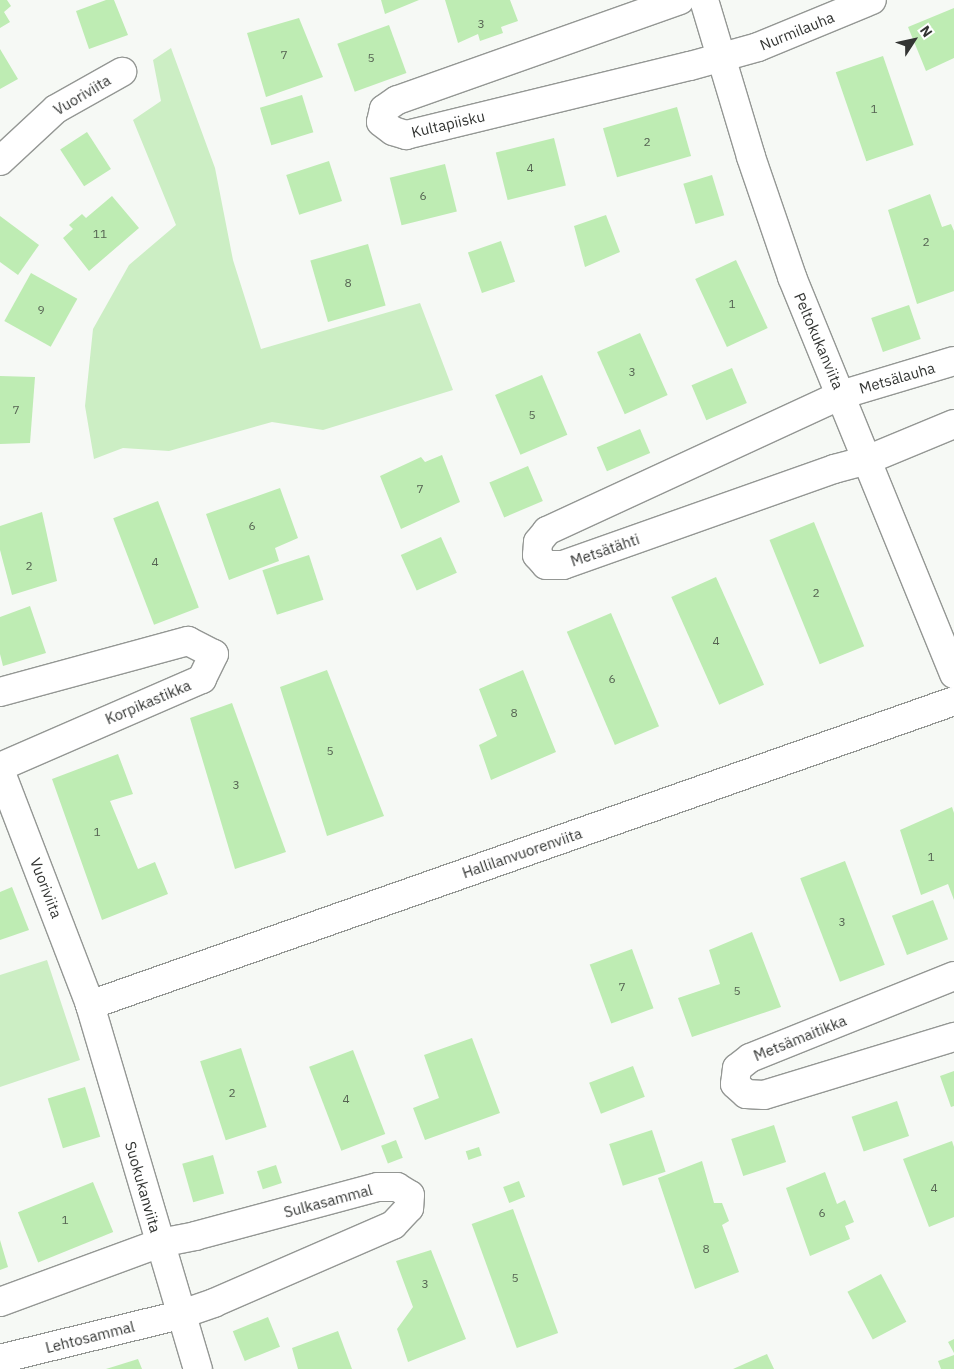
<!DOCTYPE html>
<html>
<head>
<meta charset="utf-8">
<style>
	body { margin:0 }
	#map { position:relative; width:954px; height:1369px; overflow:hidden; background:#f6f9f5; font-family:"IBM Plex Sans",sans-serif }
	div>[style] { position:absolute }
	.green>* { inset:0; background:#cceec4 }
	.building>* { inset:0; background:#beecb3; transform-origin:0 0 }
	.roads { filter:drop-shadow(1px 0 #949794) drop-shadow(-1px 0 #949794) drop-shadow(0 1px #949794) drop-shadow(0 -1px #949794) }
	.minor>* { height:28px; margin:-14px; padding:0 14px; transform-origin:14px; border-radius:14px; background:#fff }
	span { translate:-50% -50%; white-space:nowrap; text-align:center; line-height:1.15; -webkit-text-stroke:4px #fff; paint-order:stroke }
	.number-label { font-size:12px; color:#566353 }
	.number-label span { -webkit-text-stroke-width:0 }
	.street-label { font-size:15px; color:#333533 }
	.north { position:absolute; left:889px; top:15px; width:50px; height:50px; -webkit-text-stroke:4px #fff; paint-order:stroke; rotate:55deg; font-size:14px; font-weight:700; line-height:20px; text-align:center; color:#333533 }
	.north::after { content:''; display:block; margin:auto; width:18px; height:22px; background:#333533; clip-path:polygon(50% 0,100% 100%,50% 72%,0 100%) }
</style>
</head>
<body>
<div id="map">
	<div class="green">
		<div style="clip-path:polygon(171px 48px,215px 168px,233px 260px,261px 349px,420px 303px,453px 390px,323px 430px,272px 422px,169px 451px,123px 448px,94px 459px,85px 406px,93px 329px,129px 265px,176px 225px,133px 120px,161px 101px,153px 60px)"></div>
		<div style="clip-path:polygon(47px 960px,80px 1060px,0 1087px,0 975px)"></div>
	</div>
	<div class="building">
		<div style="clip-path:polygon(0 0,7px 0,11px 6px,4px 12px,10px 22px,0 28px)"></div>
		<div style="clip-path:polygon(106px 0,114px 0,128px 35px,89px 49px,76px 11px)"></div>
		<div style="clip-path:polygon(381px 0,419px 0,385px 14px)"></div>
		<div style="clip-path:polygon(445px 0,510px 0,518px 21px,501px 27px,503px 33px,480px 41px,478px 34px,458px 43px)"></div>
		<div style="clip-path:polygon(954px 8px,954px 58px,926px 71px,908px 27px)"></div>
		<div style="clip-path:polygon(299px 18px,323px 77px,266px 97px,247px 33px)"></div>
		<div style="left:389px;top:25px;width:51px;height:55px;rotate:70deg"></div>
		<div style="clip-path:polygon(0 49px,18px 79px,0 89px)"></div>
		<div style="left:883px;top:56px;width:94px;height:50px;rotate:71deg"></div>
		<div style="left:302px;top:95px;width:39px;height:44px;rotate:73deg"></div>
		<div style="left:677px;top:107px;width:51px;height:77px;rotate:74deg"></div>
		<div style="left:87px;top:132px;width:44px;height:32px;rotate:57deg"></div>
		<div style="left:554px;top:138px;width:49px;height:60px;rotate:76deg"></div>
		<div style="left:329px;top:161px;width:42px;height:45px;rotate:72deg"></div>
		<div style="left:445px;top:164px;width:49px;height:57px;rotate:76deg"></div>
		<div style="left:712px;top:175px;width:42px;height:30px;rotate:73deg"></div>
		<div style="clip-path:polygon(930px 194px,942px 227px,951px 224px,954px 231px,954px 291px,917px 304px,888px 210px)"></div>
		<div style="clip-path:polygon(112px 196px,139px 228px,89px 271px,63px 238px,73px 229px,69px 225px,82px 214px,86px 218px)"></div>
		<div style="clip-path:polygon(606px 215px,620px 252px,585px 267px,574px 226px)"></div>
		<div style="clip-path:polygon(0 216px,39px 245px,18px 275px,0 262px)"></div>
		<div style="left:501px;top:241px;width:43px;height:35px;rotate:71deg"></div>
		<div style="left:368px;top:244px;width:64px;height:60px;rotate:74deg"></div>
		<div style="left:736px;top:260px;width:75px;height:45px;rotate:65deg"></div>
		<div style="left:31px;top:273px;width:53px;height:55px;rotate:29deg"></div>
		<div style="left:909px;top:305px;width:36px;height:40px;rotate:71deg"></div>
		<div style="left:640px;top:333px;width:68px;height:47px;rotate:66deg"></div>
		<div style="left:732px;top:368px;width:38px;height:44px;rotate:67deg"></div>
		<div style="left:542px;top:375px;width:65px;height:51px;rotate:67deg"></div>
		<div style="clip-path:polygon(0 376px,35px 377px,30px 443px,0 444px)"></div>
		<div style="left:640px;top:429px;width:26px;height:47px;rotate:67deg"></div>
		<div style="clip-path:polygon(442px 455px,460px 502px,401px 529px,380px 476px,421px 457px,425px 462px)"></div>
		<div style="left:528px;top:466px;width:38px;height:42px;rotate:67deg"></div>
		<div style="clip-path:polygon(280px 488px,298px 538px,275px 548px,279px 561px,229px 580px,206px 514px)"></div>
		<div style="left:158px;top:501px;width:114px;height:48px;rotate:69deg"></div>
		<div style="clip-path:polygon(42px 512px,57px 581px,12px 595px,0 550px,0 526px)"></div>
		<div style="left:814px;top:522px;width:134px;height:48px;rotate:68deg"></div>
		<div style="left:441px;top:537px;width:39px;height:44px;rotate:66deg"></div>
		<div style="left:309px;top:555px;width:47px;height:49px;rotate:72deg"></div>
		<div style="left:716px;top:577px;width:118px;height:49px;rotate:66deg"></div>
		<div style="clip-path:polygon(30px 606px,46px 653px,3px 666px,0 654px,0 617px)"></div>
		<div style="left:611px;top:613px;width:123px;height:48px;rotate:67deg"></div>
		<div style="clip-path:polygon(327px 670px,384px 816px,327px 836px,280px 687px)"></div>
		<div style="clip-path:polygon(523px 670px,556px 752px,491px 780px,479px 745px,497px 736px,479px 689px)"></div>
		<div style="clip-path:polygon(232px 703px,286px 852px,235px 869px,190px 718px)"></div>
		<div style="clip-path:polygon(118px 754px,133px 794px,110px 801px,138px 869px,155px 862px,168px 894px,102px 920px,52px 779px)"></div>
		<div style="clip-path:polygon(952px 807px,954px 813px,954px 900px,948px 884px,921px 895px,900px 830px)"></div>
		<div style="left:845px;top:861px;width:111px;height:48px;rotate:69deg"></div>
		<div style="clip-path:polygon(12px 887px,29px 930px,0 940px,0 892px)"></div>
		<div style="left:933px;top:900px;width:42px;height:44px;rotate:69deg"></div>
		<div style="clip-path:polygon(752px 932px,781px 1007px,692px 1037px,678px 998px,720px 984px,709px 950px)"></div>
		<div style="left:632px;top:949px;width:63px;height:45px;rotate:70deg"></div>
		<div style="clip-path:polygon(472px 1038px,500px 1113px,425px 1140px,413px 1108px,439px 1098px,424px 1055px)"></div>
		<div style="left:241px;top:1048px;width:83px;height:43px;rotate:72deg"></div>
		<div style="left:353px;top:1050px;width:90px;height:47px;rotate:69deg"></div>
		<div style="left:633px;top:1066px;width:33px;height:47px;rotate:69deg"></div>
		<div style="clip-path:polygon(954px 1071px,954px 1106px,951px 1107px,940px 1076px)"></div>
		<div style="left:85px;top:1087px;width:52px;height:39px;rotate:73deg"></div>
		<div style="left:897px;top:1101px;width:37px;height:48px;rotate:71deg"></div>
		<div style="left:774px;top:1125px;width:39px;height:45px;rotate:72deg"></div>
		<div style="left:652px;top:1130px;width:44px;height:45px;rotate:72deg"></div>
		<div style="left:396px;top:1140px;width:19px;height:16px;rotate:69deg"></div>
		<div style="clip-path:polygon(952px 1141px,954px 1147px,954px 1217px,929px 1227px,903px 1159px)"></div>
		<div style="left:479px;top:1147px;width:9px;height:14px;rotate:72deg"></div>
		<div style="left:213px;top:1155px;width:40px;height:32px;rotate:74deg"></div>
		<div style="clip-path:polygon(702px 1161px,714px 1203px,722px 1203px,729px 1221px,722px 1225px,739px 1272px,695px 1289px,658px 1178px)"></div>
		<div style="left:276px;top:1165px;width:19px;height:20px;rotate:72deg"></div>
		<div style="clip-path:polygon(825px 1172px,837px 1204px,845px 1200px,854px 1222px,845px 1226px,850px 1239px,810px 1256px,786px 1188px)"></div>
		<div style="left:519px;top:1181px;width:17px;height:17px;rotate:69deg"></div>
		<div style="left:93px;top:1182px;width:54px;height:81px;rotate:68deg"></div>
		<div style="left:513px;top:1209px;width:132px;height:44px;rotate:70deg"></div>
		<div style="clip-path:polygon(0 1240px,8px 1267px,0 1270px)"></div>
		<div style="clip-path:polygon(431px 1250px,466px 1339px,408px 1362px,397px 1329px,413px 1307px,396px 1261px)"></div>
		<div style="left:881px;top:1274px;width:54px;height:38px;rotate:62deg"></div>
		<div style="left:268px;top:1317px;width:32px;height:38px;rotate:68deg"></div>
		<div style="clip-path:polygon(338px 1331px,352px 1369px,298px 1369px,292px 1348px)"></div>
		<div style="clip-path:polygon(954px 1339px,954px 1353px,948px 1342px)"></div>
		<div style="clip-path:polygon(767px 1354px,774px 1369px,733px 1369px)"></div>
		<div style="clip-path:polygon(954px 1355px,954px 1369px,941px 1369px,938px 1361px)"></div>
		<div style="clip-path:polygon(138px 1359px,142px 1369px,106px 1369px)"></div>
	</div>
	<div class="roads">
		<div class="minor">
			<div style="left:680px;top:0;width:300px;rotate:160.5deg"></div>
			<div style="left:397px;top:100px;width:16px;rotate:145deg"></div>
			<div style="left:384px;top:109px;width:13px;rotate:103deg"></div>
			<div style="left:381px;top:122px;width:15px;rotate:37deg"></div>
			<div style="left:393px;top:131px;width:14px;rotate:17deg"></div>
			<div style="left:406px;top:135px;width:292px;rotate:-13.7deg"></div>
			<div style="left:690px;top:66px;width:71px;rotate:-15.6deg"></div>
			<div style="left:758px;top:47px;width:123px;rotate:-22.4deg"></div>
			<div style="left:704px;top:0;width:164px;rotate:73.3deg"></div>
			<div style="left:751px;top:157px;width:127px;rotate:71.1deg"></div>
			<div style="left:792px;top:277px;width:429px;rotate:67.8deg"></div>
			<div style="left:0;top:161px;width:76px;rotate:-42.9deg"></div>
			<div style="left:56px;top:109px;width:76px;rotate:-29.3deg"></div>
			<div style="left:954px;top:361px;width:118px;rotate:163.3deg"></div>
			<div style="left:841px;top:395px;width:324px;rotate:155.2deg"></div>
			<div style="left:547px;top:531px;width:14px;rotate:129deg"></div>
			<div style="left:538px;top:542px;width:13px;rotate:94deg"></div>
			<div style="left:537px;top:555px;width:13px;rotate:48deg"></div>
			<div style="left:546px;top:565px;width:17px"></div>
			<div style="left:563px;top:565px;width:288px;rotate:-19.5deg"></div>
			<div style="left:834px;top:469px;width:34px;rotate:-15deg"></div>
			<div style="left:867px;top:460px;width:94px;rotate:-22.5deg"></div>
			<div style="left:0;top:692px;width:195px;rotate:-15.2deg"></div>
			<div style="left:188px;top:641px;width:29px;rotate:27deg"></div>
			<div style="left:214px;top:654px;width:28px;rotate:116deg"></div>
			<div style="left:202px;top:679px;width:220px;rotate:156.5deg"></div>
			<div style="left:0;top:770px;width:252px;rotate:69deg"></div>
			<div style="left:90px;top:1005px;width:380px;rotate:73.5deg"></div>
			<div style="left:954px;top:976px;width:220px;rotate:158.1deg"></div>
			<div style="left:750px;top:1058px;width:16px;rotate:142deg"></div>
			<div style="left:737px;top:1068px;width:16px;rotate:97deg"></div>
			<div style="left:735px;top:1084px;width:15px;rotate:42deg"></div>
			<div style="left:746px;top:1094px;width:18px;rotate:3deg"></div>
			<div style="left:764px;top:1095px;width:199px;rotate:-17deg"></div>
			<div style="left:90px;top:1005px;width:916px;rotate:-19.38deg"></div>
			<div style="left:0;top:1302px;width:171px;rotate:-20.2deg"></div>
			<div style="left:160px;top:1243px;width:36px;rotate:-11deg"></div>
			<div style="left:195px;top:1236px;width:189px;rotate:-15deg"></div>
			<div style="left:378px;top:1187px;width:19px"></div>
			<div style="left:397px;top:1187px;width:15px;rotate:32deg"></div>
			<div style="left:410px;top:1195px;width:13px;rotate:94deg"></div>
			<div style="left:409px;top:1208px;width:23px;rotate:133deg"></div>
			<div style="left:393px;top:1225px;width:195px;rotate:156.5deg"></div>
			<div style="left:214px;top:1303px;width:36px;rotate:161deg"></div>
			<div style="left:180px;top:1315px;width:185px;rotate:166.3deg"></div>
		</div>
	</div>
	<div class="number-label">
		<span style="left:481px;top:24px">3</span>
		<span style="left:284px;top:55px">7</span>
		<span style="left:371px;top:58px">5</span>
		<span style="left:874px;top:109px">1</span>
		<span style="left:647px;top:142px">2</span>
		<span style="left:530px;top:168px">4</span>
		<span style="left:423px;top:196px">6</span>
		<span style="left:100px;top:234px">11</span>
		<span style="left:926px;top:242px">2</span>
		<span style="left:348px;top:283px">8</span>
		<span style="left:732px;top:304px">1</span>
		<span style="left:41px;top:310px">9</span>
		<span style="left:632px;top:372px">3</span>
		<span style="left:16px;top:410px">7</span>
		<span style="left:532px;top:415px">5</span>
		<span style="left:420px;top:489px">7</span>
		<span style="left:252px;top:526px">6</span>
		<span style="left:155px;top:562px">4</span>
		<span style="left:29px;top:566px">2</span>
		<span style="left:816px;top:593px">2</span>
		<span style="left:716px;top:641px">4</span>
		<span style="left:612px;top:679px">6</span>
		<span style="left:514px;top:713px">8</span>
		<span style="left:330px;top:751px">5</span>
		<span style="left:236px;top:785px">3</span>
		<span style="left:97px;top:832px">1</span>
		<span style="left:931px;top:857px">1</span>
		<span style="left:842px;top:922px">3</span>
		<span style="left:622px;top:987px">7</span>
		<span style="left:737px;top:991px">5</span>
		<span style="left:232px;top:1093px">2</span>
		<span style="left:346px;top:1099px">4</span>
		<span style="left:934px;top:1188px">4</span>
		<span style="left:822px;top:1213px">6</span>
		<span style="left:65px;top:1220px">1</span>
		<span style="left:706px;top:1249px">8</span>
		<span style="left:515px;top:1278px">5</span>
		<span style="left:425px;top:1284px">3</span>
	</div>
	<div class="street-label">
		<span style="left:797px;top:31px;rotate:-22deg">Nurmilauha</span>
		<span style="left:82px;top:95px;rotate:-31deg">Vuoriviita</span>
		<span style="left:448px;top:124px;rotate:-13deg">Kultapiisku</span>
		<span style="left:819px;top:341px;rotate:67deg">Peltokukanviita</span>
		<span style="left:897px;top:378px;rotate:-16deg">Metsälauha</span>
		<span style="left:605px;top:550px;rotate:-19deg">Metsätähti</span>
		<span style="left:148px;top:702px;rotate:-23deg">Korpikastikka</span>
		<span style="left:522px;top:853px;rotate:-19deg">Hallilanvuorenviita</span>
		<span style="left:46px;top:888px;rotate:69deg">Vuoriviita</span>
		<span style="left:800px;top:1038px;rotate:-22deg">Metsämaitikka</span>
		<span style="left:143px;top:1187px;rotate:74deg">Suokukanviita</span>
		<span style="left:328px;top:1201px;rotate:-15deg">Sulkasammal</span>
		<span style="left:90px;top:1337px;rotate:-14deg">Lehtosammal</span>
	</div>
	<div class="north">N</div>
</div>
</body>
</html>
